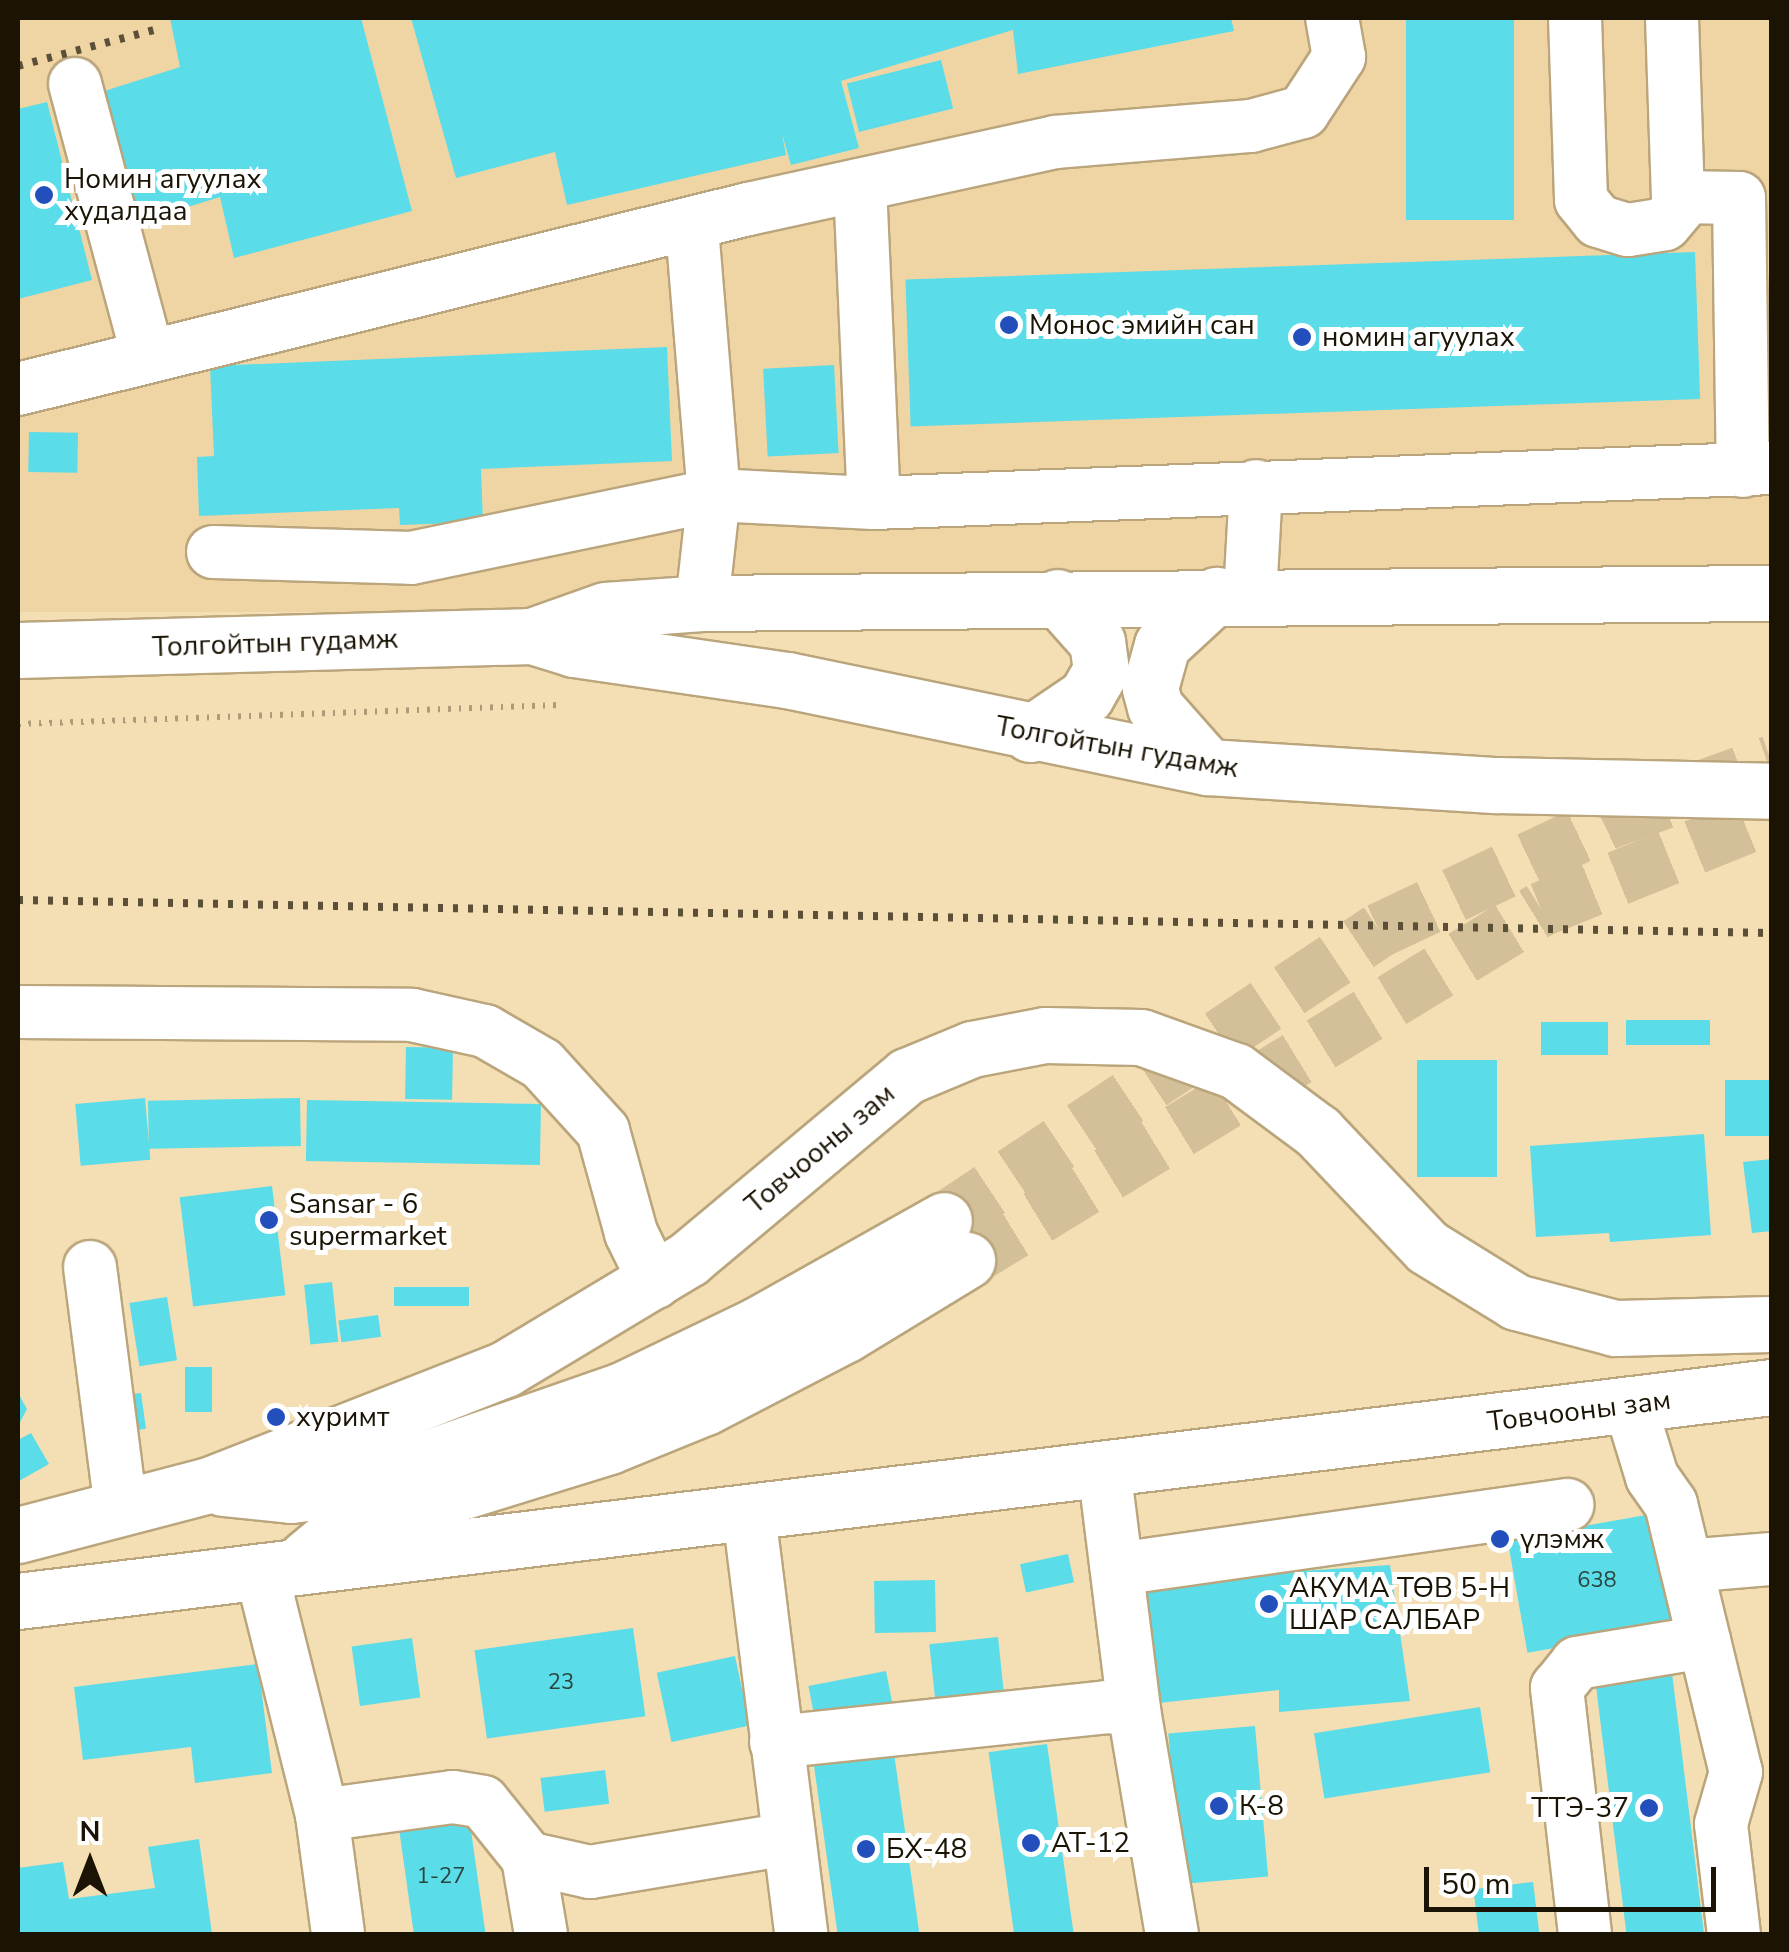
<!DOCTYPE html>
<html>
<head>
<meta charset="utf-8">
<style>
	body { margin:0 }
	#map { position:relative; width:1789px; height:1952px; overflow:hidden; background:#f4deb3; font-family:"Nunito Sans",sans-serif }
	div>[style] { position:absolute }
	.built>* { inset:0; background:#efd5a3; transform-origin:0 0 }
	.building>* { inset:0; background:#5adce9; transform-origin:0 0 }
	.highway-tunnel>* { height:55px; margin-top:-27.5px; transform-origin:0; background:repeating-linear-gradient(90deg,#d3c099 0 55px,transparent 0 83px) }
	.path>* { height:6px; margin-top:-3px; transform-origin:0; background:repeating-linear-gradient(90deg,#ac9a79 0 2.5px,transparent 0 10.5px) }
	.roads { filter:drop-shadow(2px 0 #baa57c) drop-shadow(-2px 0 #baa57c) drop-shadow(0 2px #baa57c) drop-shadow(0 -2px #baa57c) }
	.minor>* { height:52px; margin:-26px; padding:0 26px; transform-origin:26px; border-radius:26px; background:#fff }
	.major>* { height:55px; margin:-27.5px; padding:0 27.5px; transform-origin:27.5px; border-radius:27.5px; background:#fff }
	.highway>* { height:55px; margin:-27.5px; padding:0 27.5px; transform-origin:27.5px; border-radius:27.5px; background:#fff }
	.rail>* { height:8px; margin-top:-4px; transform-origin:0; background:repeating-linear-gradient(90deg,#5b4f37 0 5px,transparent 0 15px) }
	.dots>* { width:28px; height:28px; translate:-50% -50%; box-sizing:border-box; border:5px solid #fff; border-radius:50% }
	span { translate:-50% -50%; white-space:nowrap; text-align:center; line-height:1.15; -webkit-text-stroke:10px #fff; paint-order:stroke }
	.number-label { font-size:22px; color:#2b453d }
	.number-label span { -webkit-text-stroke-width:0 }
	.poi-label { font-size:28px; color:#1b1304 }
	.left { translate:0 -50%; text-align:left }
	.right { translate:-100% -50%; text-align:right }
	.street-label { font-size:28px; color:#1b1304 }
	.frame { position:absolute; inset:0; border:20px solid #1b1304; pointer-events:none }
	.north { position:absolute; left:40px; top:1812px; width:100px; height:100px; -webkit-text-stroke:8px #fff; paint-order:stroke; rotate:0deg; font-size:28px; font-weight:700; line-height:40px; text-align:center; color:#1b1304 }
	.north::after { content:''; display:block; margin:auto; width:35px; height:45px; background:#1b1304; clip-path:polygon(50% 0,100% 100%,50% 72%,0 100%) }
	.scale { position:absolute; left:1424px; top:1867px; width:292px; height:45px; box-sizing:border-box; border:5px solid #1b1304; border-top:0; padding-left:12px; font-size:30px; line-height:35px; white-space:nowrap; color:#1b1304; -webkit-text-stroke:8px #fff; paint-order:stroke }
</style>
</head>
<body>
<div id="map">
	<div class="built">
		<div style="left:18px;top:18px;width:1753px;height:594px"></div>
	</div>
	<div class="building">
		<div style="clip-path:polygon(170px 18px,361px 18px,412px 211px,234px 258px,220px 197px,136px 223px,95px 94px,180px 67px)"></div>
		<div style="clip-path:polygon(411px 18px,1231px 18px,1234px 31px,1018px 74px,1013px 30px,841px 81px,859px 148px,791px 165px,782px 134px,786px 155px,567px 205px,555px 152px,456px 178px)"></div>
		<div style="left:1406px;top:18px;width:108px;height:202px"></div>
		<div style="left:941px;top:60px;width:50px;height:97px;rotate:76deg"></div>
		<div style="clip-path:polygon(47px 102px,92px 280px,18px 299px,18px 109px)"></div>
		<div style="left:1695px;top:252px;width:147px;height:790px;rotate:88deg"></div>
		<div style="clip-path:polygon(667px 347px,672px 461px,481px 469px,483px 522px,400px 525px,399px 508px,199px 516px,197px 457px,214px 456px,210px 366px)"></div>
		<div style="left:834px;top:365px;width:88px;height:71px;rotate:87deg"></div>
		<div style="left:29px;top:432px;width:49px;height:40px;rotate:1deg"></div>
		<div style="left:1710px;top:1020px;width:25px;height:84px;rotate:90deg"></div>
		<div style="left:1541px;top:1022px;width:67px;height:33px"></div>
		<div style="left:406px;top:1047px;width:47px;height:52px;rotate:1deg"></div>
		<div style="left:1417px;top:1060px;width:80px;height:117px"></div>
		<div style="left:1725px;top:1080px;width:47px;height:56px"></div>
		<div style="left:145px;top:1098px;width:62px;height:70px;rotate:85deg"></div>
		<div style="left:300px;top:1098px;width:48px;height:152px;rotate:89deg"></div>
		<div style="left:307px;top:1100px;width:234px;height:61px;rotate:1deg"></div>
		<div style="clip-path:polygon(1704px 1134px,1711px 1235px,1610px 1242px,1609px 1233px,1536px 1237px,1530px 1146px)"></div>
		<div style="clip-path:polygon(1772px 1159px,1772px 1231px,1752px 1233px,1743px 1162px)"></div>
		<div style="left:272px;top:1186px;width:110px;height:93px;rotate:83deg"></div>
		<div style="left:332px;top:1282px;width:60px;height:28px;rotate:84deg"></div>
		<div style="left:469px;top:1287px;width:19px;height:75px;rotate:90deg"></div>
		<div style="left:167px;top:1297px;width:64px;height:38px;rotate:81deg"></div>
		<div style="left:378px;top:1315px;width:22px;height:40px;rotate:82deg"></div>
		<div style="left:185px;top:1367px;width:27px;height:45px"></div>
		<div style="clip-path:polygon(18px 1393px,27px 1409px,18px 1426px)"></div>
		<div style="left:141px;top:1393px;width:36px;height:16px;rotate:82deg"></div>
		<div style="clip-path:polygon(31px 1433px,49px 1464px,19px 1481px,18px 1440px)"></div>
		<div style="left:1669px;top:1511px;width:115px;height:164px;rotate:80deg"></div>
		<div style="left:1068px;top:1554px;width:29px;height:49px;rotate:78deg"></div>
		<div style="clip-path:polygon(1390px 1565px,1410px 1701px,1279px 1712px,1279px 1690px,1149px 1704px,1142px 1582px)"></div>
		<div style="left:935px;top:1580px;width:52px;height:61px;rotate:89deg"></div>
		<div style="left:633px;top:1628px;width:89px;height:160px;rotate:82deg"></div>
		<div style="left:998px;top:1637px;width:72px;height:69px;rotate:84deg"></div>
		<div style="left:412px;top:1638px;width:60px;height:61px;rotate:82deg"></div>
		<div style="left:735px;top:1656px;width:71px;height:80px;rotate:78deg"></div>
		<div style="clip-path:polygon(258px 1664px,272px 1773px,195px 1783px,191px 1747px,83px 1760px,74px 1687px)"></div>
		<div style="left:886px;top:1671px;width:38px;height:79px;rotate:79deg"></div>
		<div style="left:1672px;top:1673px;width:263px;height:77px;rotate:83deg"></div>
		<div style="left:1480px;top:1707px;width:66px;height:168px;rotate:81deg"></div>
		<div style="left:1255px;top:1726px;width:151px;height:87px;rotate:85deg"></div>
		<div style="left:1047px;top:1744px;width:192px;height:59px;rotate:82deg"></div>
		<div style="left:894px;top:1753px;width:183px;height:81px;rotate:82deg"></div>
		<div style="left:605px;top:1770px;width:34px;height:65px;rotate:83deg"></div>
		<div style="left:468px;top:1809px;width:126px;height:71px;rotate:82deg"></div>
		<div style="clip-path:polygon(199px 1839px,212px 1934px,19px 1934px,18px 1868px,63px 1862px,69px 1899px,155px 1888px,148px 1847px)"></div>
		<div style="left:1533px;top:1882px;width:52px;height:60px;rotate:83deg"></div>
	</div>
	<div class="highway-tunnel">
		<div style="left:944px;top:1220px;width:523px;rotate:-33.69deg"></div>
		<div style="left:1379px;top:930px;width:258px;rotate:-25.3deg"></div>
		<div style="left:1612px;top:820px;width:170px;rotate:-19.9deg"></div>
		<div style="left:967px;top:1260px;width:673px;rotate:-31.45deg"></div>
		<div style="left:1541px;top:909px;width:249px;rotate:-22.1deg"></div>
	</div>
	<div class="path">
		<div style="left:18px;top:724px;width:542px;rotate:-2.01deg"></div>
	</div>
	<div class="roads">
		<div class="minor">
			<div style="left:1575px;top:18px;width:182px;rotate:88.1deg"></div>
			<div style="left:1581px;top:200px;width:27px;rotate:51deg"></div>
			<div style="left:1598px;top:221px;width:31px;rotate:17deg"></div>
			<div style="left:1628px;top:230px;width:37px;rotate:-9deg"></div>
			<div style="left:1665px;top:224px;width:30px;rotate:-50deg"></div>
			<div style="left:1672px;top:18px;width:179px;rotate:88.1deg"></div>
			<div style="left:1678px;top:197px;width:61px;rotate:0.9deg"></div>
			<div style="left:1739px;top:198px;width:273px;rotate:89.2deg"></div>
			<div style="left:75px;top:84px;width:278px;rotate:75deg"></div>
			<div style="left:860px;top:185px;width:318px;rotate:87.5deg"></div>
			<div style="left:692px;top:228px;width:268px;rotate:85.3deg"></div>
			<div style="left:714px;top:495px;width:109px;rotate:96.3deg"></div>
			<div style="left:18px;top:389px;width:752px;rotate:-13.85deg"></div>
			<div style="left:748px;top:209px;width:314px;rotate:-12.3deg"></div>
			<div style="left:1055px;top:142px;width:197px;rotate:-4.7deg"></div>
			<div style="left:1251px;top:126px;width:54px;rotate:-15.1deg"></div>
			<div style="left:1303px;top:112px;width:66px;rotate:-56.8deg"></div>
			<div style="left:1339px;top:57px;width:40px;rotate:-100deg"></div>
			<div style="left:213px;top:552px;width:198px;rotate:1.7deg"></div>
			<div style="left:411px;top:558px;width:309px;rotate:-11.7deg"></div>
			<div style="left:714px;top:495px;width:160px;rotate:2.9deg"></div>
			<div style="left:874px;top:503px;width:899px;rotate:-2.23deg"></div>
			<div style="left:1250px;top:595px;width:109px;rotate:-86.8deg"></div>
			<div style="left:18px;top:1012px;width:394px;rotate:0.4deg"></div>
			<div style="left:412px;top:1015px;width:75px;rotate:12.4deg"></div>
			<div style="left:485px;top:1031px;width:66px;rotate:30.1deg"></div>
			<div style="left:542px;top:1064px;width:91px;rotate:47.7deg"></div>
			<div style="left:603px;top:1131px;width:106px;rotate:74.6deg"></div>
			<div style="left:631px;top:1233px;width:55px;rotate:63.9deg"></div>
			<div style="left:90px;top:1267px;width:244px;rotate:82.7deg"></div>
			<div style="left:1630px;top:1405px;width:75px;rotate:73deg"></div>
			<div style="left:1652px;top:1477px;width:33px;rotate:55deg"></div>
			<div style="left:1671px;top:1504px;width:276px;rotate:76.4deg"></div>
			<div style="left:1736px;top:1772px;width:54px;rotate:106.1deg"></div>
			<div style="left:1721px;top:1824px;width:111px;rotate:83.3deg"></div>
			<div style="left:1104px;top:1468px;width:244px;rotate:82.9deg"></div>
			<div style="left:749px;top:1514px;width:423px;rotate:82.9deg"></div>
			<div style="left:1686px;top:1566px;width:86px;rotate:-4.7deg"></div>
			<div style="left:1117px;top:1569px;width:455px;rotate:-8.1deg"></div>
			<div style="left:262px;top:1574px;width:248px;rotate:76deg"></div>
			<div style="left:322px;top:1815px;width:120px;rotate:82.3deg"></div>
			<div style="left:776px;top:1742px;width:333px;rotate:-6deg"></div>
			<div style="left:1107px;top:1707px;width:27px;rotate:6deg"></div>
			<div style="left:1134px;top:1710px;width:227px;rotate:80.4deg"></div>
			<div style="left:322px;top:1815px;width:132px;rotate:-7.8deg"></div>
			<div style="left:453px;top:1797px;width:30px;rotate:9deg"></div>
			<div style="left:483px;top:1802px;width:72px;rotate:51.2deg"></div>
			<div style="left:528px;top:1858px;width:64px;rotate:12.7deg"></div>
			<div style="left:590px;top:1872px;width:201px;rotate:-9.5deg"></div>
			<div style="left:528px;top:1858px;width:77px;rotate:80.3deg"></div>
			<div style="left:1585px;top:1934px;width:248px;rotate:-96.5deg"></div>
			<div style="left:1557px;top:1688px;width:32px;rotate:-51deg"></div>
			<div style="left:1577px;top:1663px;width:129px;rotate:-9.4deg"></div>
		</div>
		<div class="major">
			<div style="left:532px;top:636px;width:77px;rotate:-19.6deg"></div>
			<div style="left:605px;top:610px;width:97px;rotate:-4.1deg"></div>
			<div style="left:702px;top:603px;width:1070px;rotate:-0.54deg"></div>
			<div style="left:18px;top:650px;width:514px;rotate:-1.56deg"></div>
			<div style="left:532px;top:636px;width:44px;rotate:17.2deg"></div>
			<div style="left:574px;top:649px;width:215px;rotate:8.3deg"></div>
			<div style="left:787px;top:680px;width:430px;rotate:11.7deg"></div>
			<div style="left:1208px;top:767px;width:290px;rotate:3.6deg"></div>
			<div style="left:1497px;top:785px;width:275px;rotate:1.2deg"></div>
			<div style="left:1030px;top:734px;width:68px;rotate:-34.2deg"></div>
			<div style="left:1086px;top:696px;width:30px;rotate:-60deg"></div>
			<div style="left:1101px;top:670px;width:28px;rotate:-98deg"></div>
			<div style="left:1097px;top:642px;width:60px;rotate:-131.6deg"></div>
			<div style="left:1208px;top:767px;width:80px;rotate:-131.5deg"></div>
			<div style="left:1155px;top:707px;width:20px;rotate:-105deg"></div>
			<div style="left:1150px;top:688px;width:45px;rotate:-74.4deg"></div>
			<div style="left:1162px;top:645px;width:74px;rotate:-42.8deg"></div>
		</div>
		<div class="highway">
			<div style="left:223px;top:1488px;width:68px;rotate:5.9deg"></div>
			<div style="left:291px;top:1495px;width:47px;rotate:-7.3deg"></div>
			<div style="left:338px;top:1489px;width:301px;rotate:-19.2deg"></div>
			<div style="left:622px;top:1390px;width:152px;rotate:-25.7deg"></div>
			<div style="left:759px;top:1324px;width:212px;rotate:-29.3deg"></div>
			<div style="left:18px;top:1535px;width:197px;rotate:-14.7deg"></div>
			<div style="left:209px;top:1485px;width:318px;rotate:-21.4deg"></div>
			<div style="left:505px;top:1369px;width:214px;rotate:-31deg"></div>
			<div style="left:688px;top:1259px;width:285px;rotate:-39.9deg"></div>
			<div style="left:907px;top:1076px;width:70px;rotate:-22.6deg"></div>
			<div style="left:972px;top:1049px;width:74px;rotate:-10.9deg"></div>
			<div style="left:1045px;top:1035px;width:96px;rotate:1.2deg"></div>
			<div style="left:1141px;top:1037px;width:101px;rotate:19.7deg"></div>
			<div style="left:1236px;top:1071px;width:102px;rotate:36.6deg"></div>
			<div style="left:1318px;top:1132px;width:158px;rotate:46.5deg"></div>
			<div style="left:1427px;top:1247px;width:105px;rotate:31.7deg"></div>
			<div style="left:1516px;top:1302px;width:102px;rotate:14.7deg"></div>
			<div style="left:1615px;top:1328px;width:157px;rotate:-1.5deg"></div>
			<div style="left:305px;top:1559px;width:47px;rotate:-39.8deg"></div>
			<div style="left:341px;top:1529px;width:281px;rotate:-17.2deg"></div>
			<div style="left:609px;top:1446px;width:104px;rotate:-22.1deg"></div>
			<div style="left:705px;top:1407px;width:159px;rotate:-27.4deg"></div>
			<div style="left:846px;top:1334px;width:142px;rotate:-31.4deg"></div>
			<div style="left:18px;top:1601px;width:1767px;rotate:-6.96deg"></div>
		</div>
	</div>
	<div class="rail">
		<div style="left:18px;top:66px;width:149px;rotate:-14.8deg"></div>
		<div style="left:18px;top:900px;width:1754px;rotate:1.08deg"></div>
	</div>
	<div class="dots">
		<div style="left:44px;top:195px;background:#234fbd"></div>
		<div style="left:1009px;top:325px;background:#234fbd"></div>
		<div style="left:1302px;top:337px;background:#234fbd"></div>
		<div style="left:269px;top:1220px;background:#234fbd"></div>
		<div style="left:276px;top:1417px;background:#234fbd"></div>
		<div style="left:1500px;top:1539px;background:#234fbd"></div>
		<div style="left:1269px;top:1604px;background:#234fbd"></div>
		<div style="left:1219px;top:1806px;background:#234fbd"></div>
		<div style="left:1649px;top:1808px;background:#234fbd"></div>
		<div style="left:1031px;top:1843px;background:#234fbd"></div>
		<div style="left:866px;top:1849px;background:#234fbd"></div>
	</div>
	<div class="number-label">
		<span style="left:1597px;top:1581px">638</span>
		<span style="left:561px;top:1683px">23</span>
		<span style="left:441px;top:1877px">1-27</span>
	</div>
	<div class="poi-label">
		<span class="left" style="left:64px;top:195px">Номин агуулах<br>худалдаа</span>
		<span class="left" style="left:1029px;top:325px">Монос эмийн сан</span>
		<span class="left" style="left:1322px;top:337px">номин агуулах</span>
		<span class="left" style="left:289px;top:1220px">Sansar - 6<br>supermarket</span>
		<span class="left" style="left:296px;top:1417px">хуримт</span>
		<span class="left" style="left:1520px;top:1539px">үлэмж</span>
		<span class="left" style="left:1289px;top:1604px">АКУМА ТӨВ 5-Н<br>ШАР САЛБАР</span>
		<span class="left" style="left:1239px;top:1806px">К-8</span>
		<span class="right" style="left:1629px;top:1808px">ТТЭ-37</span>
		<span class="left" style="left:1051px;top:1843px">АТ-12</span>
		<span class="left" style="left:886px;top:1849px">БХ-48</span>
	</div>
	<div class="street-label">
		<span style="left:275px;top:643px;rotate:-2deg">Толгойтын гудамж</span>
		<span style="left:1117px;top:747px;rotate:10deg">Толгойтын гудамж</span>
		<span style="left:820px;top:1149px;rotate:-40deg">Товчооны зам</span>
		<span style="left:1579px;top:1411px;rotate:-7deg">Товчооны зам</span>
	</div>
	<div class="frame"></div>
	<div class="north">N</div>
	<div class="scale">50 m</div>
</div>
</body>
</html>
